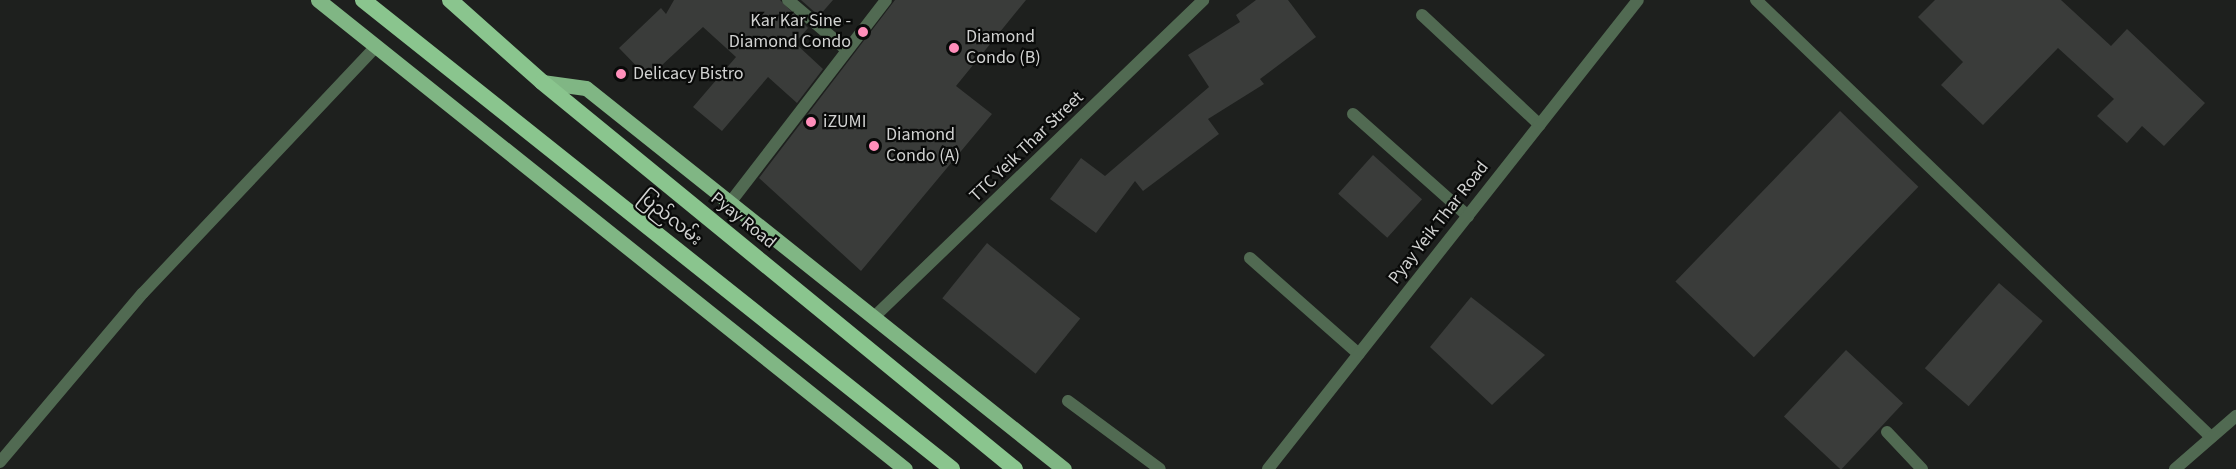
<!DOCTYPE html>
<html>
<head>
<meta charset="utf-8">
<style>
	body { margin:0 }
	#map { position:relative; width:2236px; height:469px; overflow:hidden; background:#1e201e; font-family:"Source Sans 3","Noto Sans Myanmar",sans-serif }
	div>[style] { position:absolute }
	.building>* { inset:0; background:#3a3c3a; transform-origin:0 0 }
	.service>* { height:12px; margin:-6px; padding:0 6px; transform-origin:6px; border-radius:6px; background:#516a52 }
	.minor>* { height:12px; margin:-6px; padding:0 6px; transform-origin:6px; border-radius:6px; background:#516a52 }
	.primary>* { height:15px; margin:-7.5px; padding:0 7.5px; transform-origin:7.5px; border-radius:7.5px; background:#80b684 }
	.trunk>* { height:16px; margin:-8px; padding:0 8px; transform-origin:8px; border-radius:8px; background:#8ac58e }
	.dots>* { width:16px; height:16px; translate:-50% -50%; box-sizing:border-box; border:3px solid #090a09; border-radius:50% }
	span { translate:-50% -50%; white-space:nowrap; text-align:center; line-height:1.15; -webkit-text-stroke:4.5px #090a09; paint-order:stroke }
	.poi-label { font-size:18px; color:#d1d2d1 }
	.right { translate:-100% -50%; text-align:right }
	.left { translate:0 -50%; text-align:left }
	.street-label { font-size:18px; color:#d1d2d1 }
</style>
</head>
<body>
<div id="map">
	<div class="building">
		<div style="clip-path:polygon(674px 0,780px 0,808px 28px,795px 43px,823px 69px,797px 103px,768px 77px,722px 131px,693px 107px,736px 57px,703px 27px,648px 78px,619px 48px,661px 8px,666px 14px)"></div>
		<div style="clip-path:polygon(801px 0,833px 0,819px 16px)"></div>
		<div style="clip-path:polygon(895px 0,1026px 0,956px 86px,992px 114px,861px 271px,759px 178px)"></div>
		<div style="clip-path:polygon(1256px 0,1288px 0,1316px 37px,1260px 79px,1264px 84px,1208px 119px,1219px 134px,1143px 191px,1135px 181px,1096px 233px,1050px 199px,1081px 158px,1105px 176px,1209px 87px,1188px 55px,1240px 22px,1236px 15px)"></div>
		<div style="clip-path:polygon(1935px 0,2061px 0,2111px 46px,2127px 29px,2205px 103px,2164px 146px,2142px 126px,2127px 143px,2097px 116px,2114px 99px,2058px 48px,1983px 125px,1941px 85px,1963px 62px,1918px 17px)"></div>
		<div style="left:1840px;top:111px;width:109px;height:237px;rotate:44deg"></div>
		<div style="left:1373px;top:155px;width:66px;height:52px;rotate:42deg"></div>
		<div style="left:987px;top:243px;width:120px;height:71px;rotate:39deg"></div>
		<div style="left:1999px;top:283px;width:58px;height:113px;rotate:41deg"></div>
		<div style="clip-path:polygon(1471px 297px,1545px 355px,1492px 405px,1430px 347px)"></div>
		<div style="left:1846px;top:350px;width:78px;height:91px;rotate:43deg"></div>
	</div>
	<div class="service">
		<div style="left:0;top:462px;width:221px;rotate:-49.8deg"></div>
		<div style="left:143px;top:293px;width:339px;rotate:-46.6deg"></div>
	</div>
	<div class="minor">
		<div style="left:788px;top:0;width:77px;rotate:40.3deg"></div>
		<div style="left:1756px;top:0;width:631px;rotate:43.84deg"></div>
		<div style="left:1422px;top:15px;width:161px;rotate:43deg"></div>
		<div style="left:1353px;top:114px;width:154px;rotate:41.6deg"></div>
		<div style="left:729px;top:204px;width:257px;rotate:-52.4deg"></div>
		<div style="left:1250px;top:258px;width:145px;rotate:41.4deg"></div>
		<div style="left:874px;top:317px;width:457px;rotate:-43.9deg"></div>
		<div style="left:1068px;top:401px;width:114px;rotate:36.5deg"></div>
		<div style="left:1887px;top:432px;width:51px;rotate:46.6deg"></div>
		<div style="left:1268px;top:469px;width:597px;rotate:-51.73deg"></div>
		<div style="left:2175px;top:469px;width:81px;rotate:-41deg"></div>
	</div>
	<div class="primary">
		<div style="left:318px;top:0;width:751px;rotate:38.62deg"></div>
		<div style="left:542px;top:82px;width:44px;rotate:7.8deg"></div>
		<div style="left:586px;top:88px;width:611px;rotate:38.56deg"></div>
	</div>
	<div class="trunk">
		<div style="left:363px;top:0;width:753px;rotate:38.53deg"></div>
		<div style="left:450px;top:0;width:123px;rotate:41.7deg"></div>
		<div style="left:542px;top:82px;width:611px;rotate:39.29deg"></div>
	</div>
	<div class="dots">
		<div style="left:863px;top:32px;background:#ff8eba"></div>
		<div style="left:954px;top:48px;background:#ff8eba"></div>
		<div style="left:621px;top:74px;background:#ff8eba"></div>
		<div style="left:811px;top:122px;background:#ff8eba"></div>
		<div style="left:874px;top:146px;background:#ff8eba"></div>
	</div>
	<div class="poi-label">
		<span class="right" style="left:851px;top:32px">Kar Kar Sine -<br>Diamond Condo</span>
		<span class="left" style="left:966px;top:48px">Diamond<br>Condo (B)</span>
		<span class="left" style="left:633px;top:74px">Delicacy Bistro</span>
		<span class="left" style="left:823px;top:122px">iZUMI</span>
		<span class="left" style="left:886px;top:146px">Diamond<br>Condo (A)</span>
	</div>
	<div class="street-label">
		<span style="left:1027px;top:147px;rotate:-44deg">TTC Yeik Thar Street</span>
		<span style="left:670px;top:219px;rotate:39deg">ပြည်လမ်း</span>
		<span style="left:743px;top:221px;rotate:39deg">Pyay Road</span>
		<span style="left:1439px;top:223px;rotate:-52deg">Pyay Yeik Thar Road</span>
	</div>
</div>
</body>
</html>
